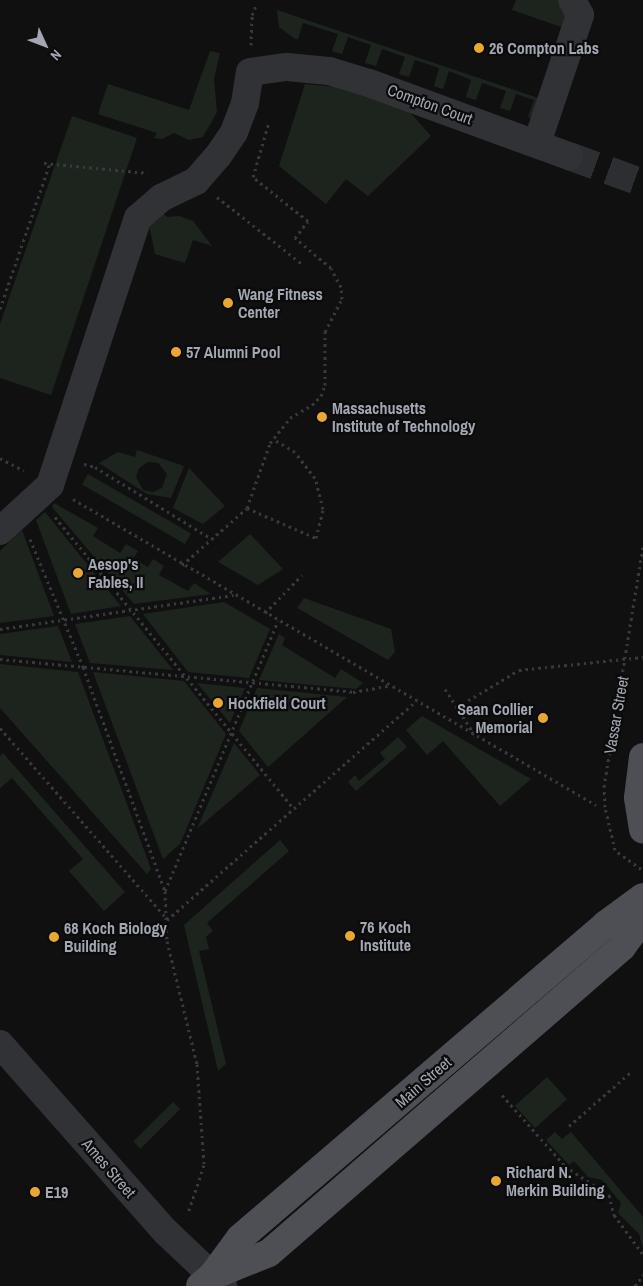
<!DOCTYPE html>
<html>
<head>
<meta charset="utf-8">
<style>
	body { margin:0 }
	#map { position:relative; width:643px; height:1286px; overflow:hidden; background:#101011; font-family:"Archivo Narrow",sans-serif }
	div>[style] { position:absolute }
	.green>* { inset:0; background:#1d241d; transform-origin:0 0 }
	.minor-tunnel>* { height:28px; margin-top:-14px; transform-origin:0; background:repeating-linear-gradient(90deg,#2d2e31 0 28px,transparent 0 42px) }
	.path>* { height:3px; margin-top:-1.5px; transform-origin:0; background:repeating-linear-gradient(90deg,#37393d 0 2.5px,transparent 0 6.5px) }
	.minor>* { height:28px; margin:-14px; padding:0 14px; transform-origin:14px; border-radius:14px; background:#313236 }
	.major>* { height:28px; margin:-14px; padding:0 14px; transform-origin:14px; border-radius:14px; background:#4d4f55 }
	.dots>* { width:14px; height:14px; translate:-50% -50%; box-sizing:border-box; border:2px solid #0b0b0c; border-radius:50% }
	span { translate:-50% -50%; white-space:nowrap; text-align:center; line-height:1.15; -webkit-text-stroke:4.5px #0b0b0c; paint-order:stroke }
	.poi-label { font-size:16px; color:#a2a7b2; font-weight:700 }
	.left { translate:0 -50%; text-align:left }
	.right { translate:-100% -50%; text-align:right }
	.street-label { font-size:16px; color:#a2a7b2 }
	.north { position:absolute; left:20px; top:20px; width:50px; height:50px; -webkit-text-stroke:4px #0b0b0c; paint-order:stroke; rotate:133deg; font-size:14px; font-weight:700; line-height:20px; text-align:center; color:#a2a7b2 }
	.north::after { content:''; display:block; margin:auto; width:18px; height:22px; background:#a2a7b2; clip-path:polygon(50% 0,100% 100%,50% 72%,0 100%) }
</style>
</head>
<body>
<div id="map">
	<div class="green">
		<div style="clip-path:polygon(516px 0,558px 0,569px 23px,567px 29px,512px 10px)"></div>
		<div style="clip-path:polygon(277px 10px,544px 100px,536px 120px,528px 117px,534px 100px,516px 94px,510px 111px,500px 108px,506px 91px,482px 83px,476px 100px,466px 97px,471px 80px,449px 71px,443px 89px,434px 86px,439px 68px,415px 60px,409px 77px,399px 74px,405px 57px,382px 49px,376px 66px,365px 63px,371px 45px,348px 37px,342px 54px,332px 51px,338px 34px,303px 23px,298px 39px,295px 39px,279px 27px)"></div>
		<div style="clip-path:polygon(210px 51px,220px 53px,214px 79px,217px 112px,203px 137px,189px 140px,174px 133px,162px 139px,154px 138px,157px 133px,98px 114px,108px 84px,189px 110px)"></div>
		<div style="clip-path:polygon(305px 84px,347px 88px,408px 110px,431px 136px,368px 196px,346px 179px,326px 204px,279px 166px)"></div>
		<div style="clip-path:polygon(72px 116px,137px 138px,51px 395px,0 378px,0 324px)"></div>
		<div style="clip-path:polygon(163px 213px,167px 217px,179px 216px,193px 221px,212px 246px,193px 240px,185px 263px,155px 254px,149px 225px)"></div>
		<div style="clip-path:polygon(evenodd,137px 450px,184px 466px,171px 498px,147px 494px,99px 463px,118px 452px,135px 457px,137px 450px,148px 462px,158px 463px,167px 474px,162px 488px,153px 492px,143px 490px,136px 477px,139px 468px,148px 462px)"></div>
		<div style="clip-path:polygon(189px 468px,225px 506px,203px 524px,173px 508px)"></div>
		<div style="left:88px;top:474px;width:119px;height:12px;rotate:30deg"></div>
		<div style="clip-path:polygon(54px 503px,98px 528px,93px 536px,120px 553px,126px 544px,138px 551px,133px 559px,148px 567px,153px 559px,164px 566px,159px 575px,188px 591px,194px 583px,211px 594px,134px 604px,52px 507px)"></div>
		<div style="clip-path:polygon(45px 512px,121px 606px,71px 614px,36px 520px)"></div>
		<div style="clip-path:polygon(22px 530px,54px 616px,0 623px,0 551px)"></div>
		<div style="clip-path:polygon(250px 534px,283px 569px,258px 585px,218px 562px)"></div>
		<div style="clip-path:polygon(304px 598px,391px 629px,395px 652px,388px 660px,297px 608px)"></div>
		<div style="clip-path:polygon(224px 602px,270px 629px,249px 678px,188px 672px,143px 614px)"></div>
		<div style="clip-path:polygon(130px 616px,173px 670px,90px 663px,75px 624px)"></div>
		<div style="clip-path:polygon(58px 626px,72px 662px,0 655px,0 634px)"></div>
		<div style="clip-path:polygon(279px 634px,285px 638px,282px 645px,335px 678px,341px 669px,363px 683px,356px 689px,259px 680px)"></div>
		<div style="clip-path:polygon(0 664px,78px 672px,151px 869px,147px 874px,0 708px)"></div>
		<div style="clip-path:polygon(93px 672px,184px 681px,226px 734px,180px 844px,163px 859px)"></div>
		<div style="clip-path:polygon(197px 683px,245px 688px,230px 723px)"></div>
		<div style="clip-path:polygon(257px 688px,347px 697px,268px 767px,239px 731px)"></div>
		<div style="clip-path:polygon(422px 716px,531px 779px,500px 806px,443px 741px,427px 755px,406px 730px)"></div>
		<div style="clip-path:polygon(398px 737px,407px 747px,356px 791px,348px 782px,355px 775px,359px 781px,385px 759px,380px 753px)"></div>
		<div style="clip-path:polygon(234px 743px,260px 775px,197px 829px)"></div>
		<div style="clip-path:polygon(3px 753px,125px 892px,104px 911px,69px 871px,83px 859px,12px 778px,0 788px,0 756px)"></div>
		<div style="clip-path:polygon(280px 840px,289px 851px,207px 923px,213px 931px,206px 937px,209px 949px,199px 951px,226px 1064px,218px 1071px,184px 925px)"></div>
		<div style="left:547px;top:1077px;width:30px;height:43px;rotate:48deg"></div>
		<div style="left:173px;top:1102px;width:10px;height:56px;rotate:45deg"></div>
		<div style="clip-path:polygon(555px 1132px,562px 1139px,571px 1132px,643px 1217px,643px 1248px,639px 1234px,618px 1213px,621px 1203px,602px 1180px,588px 1177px,574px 1161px,569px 1165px,546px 1140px)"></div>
	</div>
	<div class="minor-tunnel">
		<div style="left:569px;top:156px;width:79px;rotate:20deg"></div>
	</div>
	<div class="path">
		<div style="left:251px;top:45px;width:30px;rotate:-88deg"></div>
		<div style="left:252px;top:15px;width:13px;rotate:-67deg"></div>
		<div style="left:44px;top:163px;width:104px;rotate:5.5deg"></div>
		<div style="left:217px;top:197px;width:107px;rotate:38.2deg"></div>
		<div style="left:0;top:309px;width:154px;rotate:-71.1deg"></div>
		<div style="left:0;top:458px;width:27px;rotate:28deg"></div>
		<div style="left:84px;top:464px;width:11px;rotate:15deg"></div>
		<div style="left:95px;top:467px;width:137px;rotate:31.6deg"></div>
		<div style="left:73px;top:499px;width:606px;rotate:30.33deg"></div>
		<div style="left:247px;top:508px;width:75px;rotate:23.5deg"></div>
		<div style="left:316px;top:538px;width:30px;rotate:-76deg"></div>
		<div style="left:323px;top:509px;width:32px;rotate:-104deg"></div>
		<div style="left:315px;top:478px;width:33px;rotate:-128deg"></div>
		<div style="left:295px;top:452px;width:26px;rotate:-149deg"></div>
		<div style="left:55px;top:517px;width:376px;rotate:50.7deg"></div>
		<div style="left:30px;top:539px;width:139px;rotate:67.5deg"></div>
		<div style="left:83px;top:667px;width:239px;rotate:69.9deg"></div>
		<div style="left:165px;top:891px;width:50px;rotate:87.7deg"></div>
		<div style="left:167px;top:941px;width:127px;rotate:76.3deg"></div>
		<div style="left:197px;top:1064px;width:101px;rotate:86deg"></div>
		<div style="left:204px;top:1165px;width:51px;rotate:108.4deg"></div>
		<div style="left:182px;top:565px;width:86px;rotate:-41.2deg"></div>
		<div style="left:247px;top:508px;width:69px;rotate:-70.5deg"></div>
		<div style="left:270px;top:443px;width:32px;rotate:-51deg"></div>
		<div style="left:290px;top:418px;width:26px;rotate:-31deg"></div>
		<div style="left:312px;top:405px;width:13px;rotate:-45deg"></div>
		<div style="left:321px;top:396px;width:12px;rotate:-70deg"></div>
		<div style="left:325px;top:385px;width:53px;rotate:-90deg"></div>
		<div style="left:325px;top:332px;width:37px;rotate:-63deg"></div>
		<div style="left:342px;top:299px;width:12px;rotate:-95deg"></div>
		<div style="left:341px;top:287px;width:21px;rotate:-118deg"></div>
		<div style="left:331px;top:268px;width:47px;rotate:-140.2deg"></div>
		<div style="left:295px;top:238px;width:21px;rotate:-53deg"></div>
		<div style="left:308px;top:221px;width:70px;rotate:-141.3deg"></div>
		<div style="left:253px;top:177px;width:57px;rotate:-73.8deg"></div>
		<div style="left:265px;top:613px;width:53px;rotate:-45.8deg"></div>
		<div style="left:0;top:629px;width:236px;rotate:-8.3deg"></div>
		<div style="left:0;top:659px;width:355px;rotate:5.3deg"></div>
		<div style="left:353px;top:692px;width:36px;rotate:-10deg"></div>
		<div style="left:445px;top:689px;width:54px;rotate:57.2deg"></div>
		<div style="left:457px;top:707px;width:72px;rotate:-30.8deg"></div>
		<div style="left:519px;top:670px;width:125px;rotate:-6deg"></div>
		<div style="left:0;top:728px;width:254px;rotate:48.8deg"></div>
		<div style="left:641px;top:869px;width:32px;rotate:-144deg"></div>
		<div style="left:615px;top:850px;width:44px;rotate:-103.1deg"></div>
		<div style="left:605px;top:807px;width:20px;rotate:-93deg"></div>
		<div style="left:604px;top:787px;width:245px;rotate:-80.8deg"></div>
		<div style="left:165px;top:891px;width:293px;rotate:-67.3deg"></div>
		<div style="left:167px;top:920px;width:332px;rotate:-41.3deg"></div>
		<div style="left:502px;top:1095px;width:95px;rotate:48.4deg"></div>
		<div style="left:565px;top:1166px;width:53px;rotate:33.4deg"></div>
		<div style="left:609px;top:1195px;width:21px;rotate:76deg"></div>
		<div style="left:614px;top:1215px;width:49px;rotate:53.4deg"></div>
		<div style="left:569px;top:1126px;width:82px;rotate:-41.1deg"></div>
		<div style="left:635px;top:1286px;width:14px;rotate:-54deg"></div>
	</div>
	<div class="minor">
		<div style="left:537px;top:143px;width:135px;rotate:-71.4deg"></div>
		<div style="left:580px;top:15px;width:17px;rotate:-118deg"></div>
		<div style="left:0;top:531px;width:68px;rotate:-42.6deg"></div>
		<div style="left:50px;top:485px;width:281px;rotate:-71.8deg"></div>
		<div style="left:138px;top:218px;width:30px;rotate:-41deg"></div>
		<div style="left:161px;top:198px;width:39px;rotate:-26deg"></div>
		<div style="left:196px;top:181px;width:33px;rotate:-49deg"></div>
		<div style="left:218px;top:156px;width:29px;rotate:-56deg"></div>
		<div style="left:234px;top:132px;width:31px;rotate:-69deg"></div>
		<div style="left:245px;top:103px;width:31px;rotate:-81deg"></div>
		<div style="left:250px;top:72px;width:37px;rotate:-8deg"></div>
		<div style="left:287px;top:67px;width:42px;rotate:5.4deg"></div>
		<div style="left:329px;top:71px;width:42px;rotate:16.7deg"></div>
		<div style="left:369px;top:83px;width:213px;rotate:20.1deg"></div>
		<div style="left:0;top:1044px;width:251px;rotate:48.6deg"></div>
		<div style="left:166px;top:1232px;width:79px;rotate:43.5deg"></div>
	</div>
	<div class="major">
		<div style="left:643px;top:757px;width:41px;rotate:97deg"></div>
		<div style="left:638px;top:798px;width:32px;rotate:81deg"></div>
		<div style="left:212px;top:1276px;width:61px;rotate:-22deg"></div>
		<div style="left:269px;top:1253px;width:467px;rotate:-40.9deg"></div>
		<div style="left:622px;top:947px;width:36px;rotate:-54deg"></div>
		<div style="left:200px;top:1286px;width:16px;rotate:-40deg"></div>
		<div style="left:212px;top:1276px;width:47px;rotate:-53.6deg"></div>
		<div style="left:240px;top:1238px;width:482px;rotate:-40.6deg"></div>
		<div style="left:606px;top:924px;width:46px;rotate:-36.1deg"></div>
	</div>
	<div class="dots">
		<div style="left:479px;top:48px;background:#e9a631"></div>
		<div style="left:228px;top:303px;background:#e9a631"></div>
		<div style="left:176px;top:352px;background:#e9a631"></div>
		<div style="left:322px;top:417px;background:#e9a631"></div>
		<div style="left:78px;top:573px;background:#e9a631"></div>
		<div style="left:218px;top:703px;background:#e9a631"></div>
		<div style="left:543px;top:718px;background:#e9a631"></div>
		<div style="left:350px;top:936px;background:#e9a631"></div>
		<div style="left:54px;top:937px;background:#e9a631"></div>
		<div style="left:496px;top:1181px;background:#e9a631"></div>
		<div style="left:35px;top:1192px;background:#e9a631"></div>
	</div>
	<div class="poi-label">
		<span class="left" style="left:489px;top:48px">26 Compton Labs</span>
		<span class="left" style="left:238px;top:303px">Wang Fitness<br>Center</span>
		<span class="left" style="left:186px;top:352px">57 Alumni Pool</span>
		<span class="left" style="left:332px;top:417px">Massachusetts<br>Institute of Technology</span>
		<span class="left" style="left:88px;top:573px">Aesop's<br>Fables, II</span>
		<span class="left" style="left:228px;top:703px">Hockfield Court</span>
		<span class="right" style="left:533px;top:718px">Sean Collier<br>Memorial</span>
		<span class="left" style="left:360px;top:936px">76 Koch<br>Institute</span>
		<span class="left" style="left:64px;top:937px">68 Koch Biology<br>Building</span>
		<span class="left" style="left:506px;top:1181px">Richard N.<br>Merkin Building</span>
		<span class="left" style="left:45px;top:1192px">E19</span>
	</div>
	<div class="street-label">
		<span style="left:430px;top:104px;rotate:20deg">Compton Court</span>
		<span style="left:616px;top:715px;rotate:-80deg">Vassar Street</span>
		<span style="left:423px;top:1082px;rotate:-41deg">Main Street</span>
		<span style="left:109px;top:1168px;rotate:49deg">Ames Street</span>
	</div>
	<div class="north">N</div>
</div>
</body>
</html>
